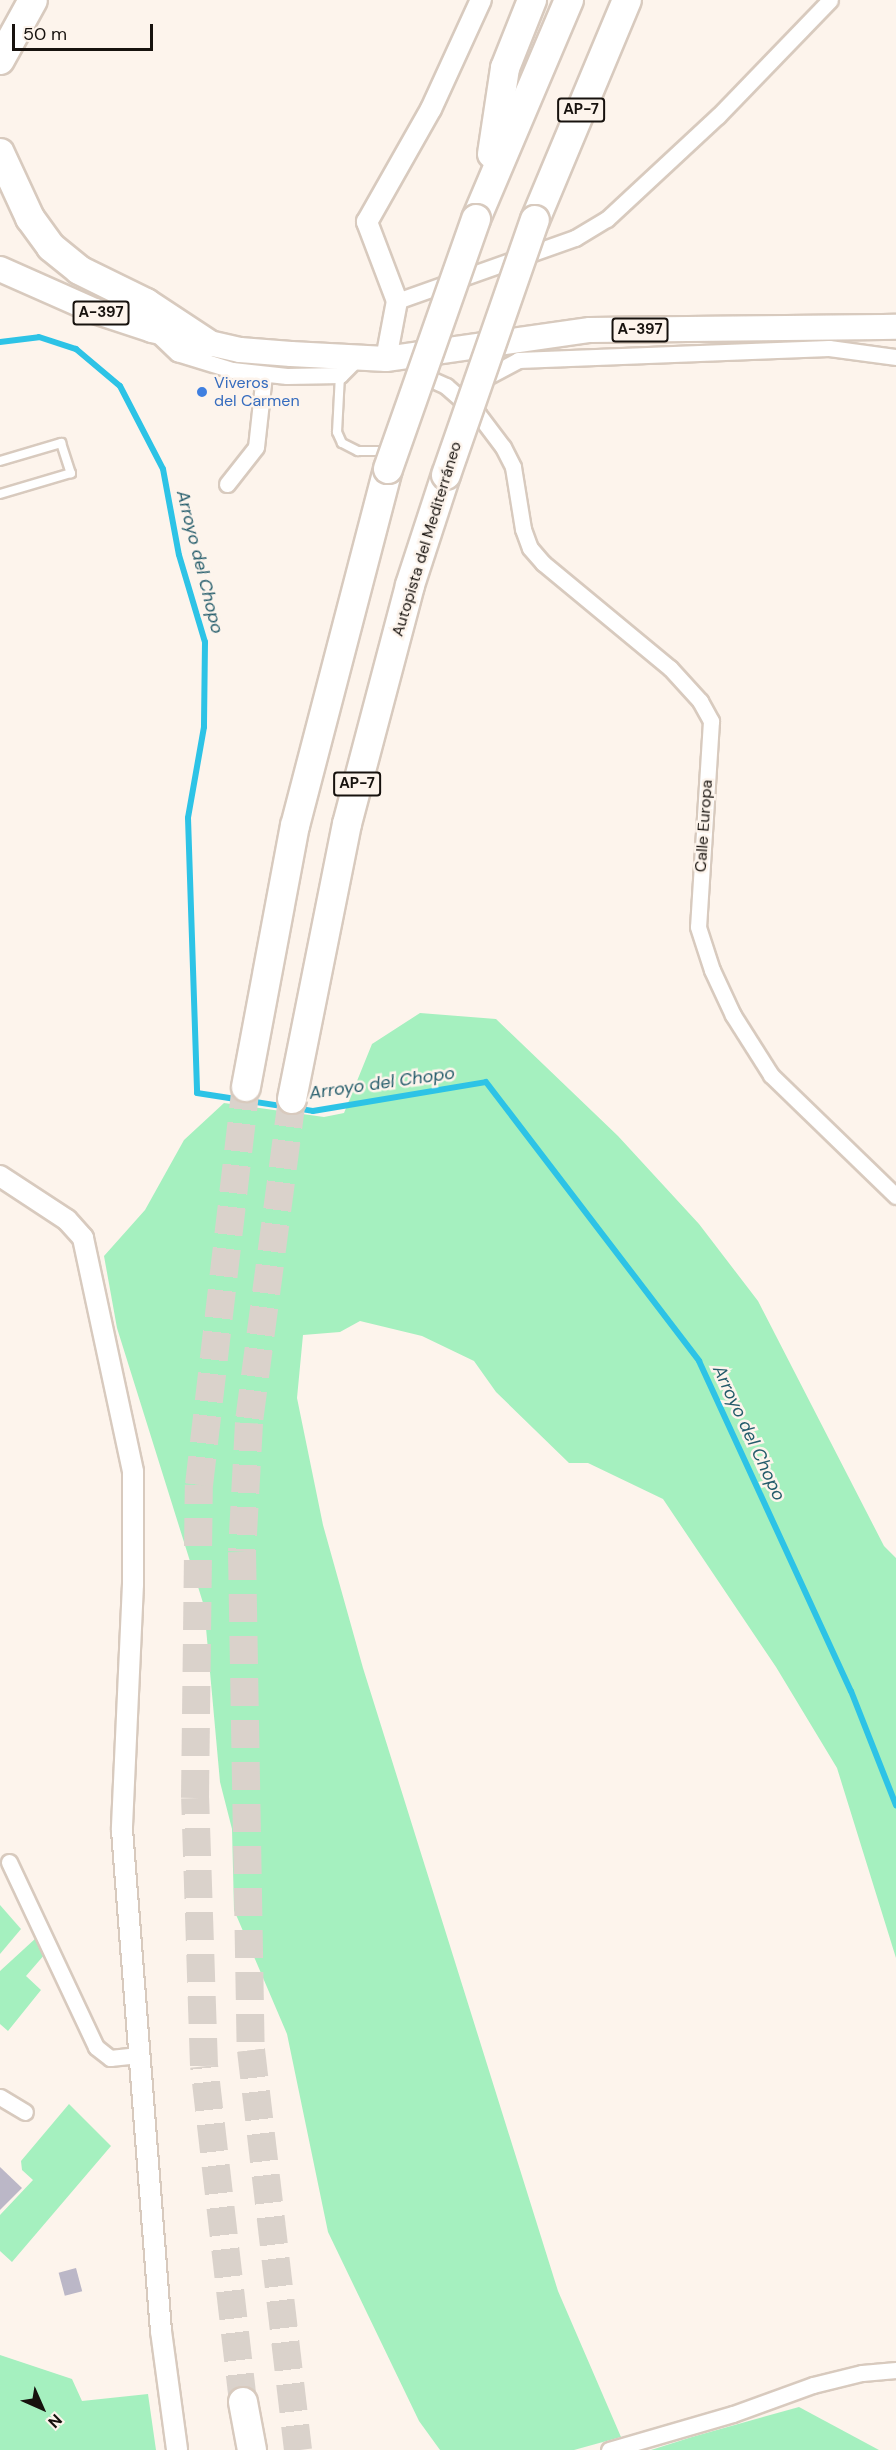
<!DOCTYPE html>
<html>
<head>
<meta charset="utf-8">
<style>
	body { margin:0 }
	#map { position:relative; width:896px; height:2450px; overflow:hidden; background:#fdf4ec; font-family:"DM Sans",sans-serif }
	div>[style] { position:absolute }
	.green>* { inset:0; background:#a5f0bf }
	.stream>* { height:6px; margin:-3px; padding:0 3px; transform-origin:3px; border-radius:3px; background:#2dc3e6 }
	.building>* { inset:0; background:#bbb7c7; transform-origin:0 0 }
	.motorway-tunnel>* { height:28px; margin-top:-14px; transform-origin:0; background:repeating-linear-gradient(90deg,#dad2cb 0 28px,transparent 0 42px) }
	.roads { filter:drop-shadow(2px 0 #d8cabe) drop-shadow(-2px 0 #d8cabe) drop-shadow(0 2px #d8cabe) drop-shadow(0 -2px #d8cabe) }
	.service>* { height:8px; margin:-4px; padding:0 4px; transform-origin:4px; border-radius:4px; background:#fff }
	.minor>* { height:15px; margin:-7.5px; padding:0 7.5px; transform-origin:7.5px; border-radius:7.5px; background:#fff }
	.tertiary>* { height:20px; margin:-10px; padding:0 10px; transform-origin:10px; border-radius:10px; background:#fff }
	.primary>* { height:24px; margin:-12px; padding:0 12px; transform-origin:12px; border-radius:12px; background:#fff }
	.motorway>* { height:28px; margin:-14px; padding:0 14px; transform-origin:14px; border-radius:14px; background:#fff }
	.bridges { filter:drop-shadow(2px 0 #d8cabe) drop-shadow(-2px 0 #d8cabe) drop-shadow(0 2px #d8cabe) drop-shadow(0 -2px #d8cabe) }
	.motorway-bridge>* { height:28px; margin:-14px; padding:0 14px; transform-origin:14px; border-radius:14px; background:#fff }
	.dots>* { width:16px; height:16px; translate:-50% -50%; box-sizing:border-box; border:3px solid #fdf4ec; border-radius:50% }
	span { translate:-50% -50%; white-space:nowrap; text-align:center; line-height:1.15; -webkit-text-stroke:5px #fdf4ec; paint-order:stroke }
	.shield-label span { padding:2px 4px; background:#fdf4ec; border:2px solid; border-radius:4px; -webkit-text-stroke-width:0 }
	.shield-label { font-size:15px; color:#17120e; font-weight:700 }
	.shop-label { font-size:16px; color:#366cbe }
	.left { translate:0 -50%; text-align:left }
	.street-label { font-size:16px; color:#17120e }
	.water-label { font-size:18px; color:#245c6b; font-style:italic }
	.north { position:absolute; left:12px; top:2378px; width:60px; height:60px; -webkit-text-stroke:4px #fdf4ec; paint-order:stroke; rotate:135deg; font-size:16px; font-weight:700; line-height:24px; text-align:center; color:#17120e }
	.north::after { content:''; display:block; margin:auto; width:21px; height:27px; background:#17120e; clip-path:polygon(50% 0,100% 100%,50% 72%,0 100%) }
	.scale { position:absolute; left:12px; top:24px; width:141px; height:27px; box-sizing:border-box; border:3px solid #17120e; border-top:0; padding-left:8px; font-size:18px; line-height:21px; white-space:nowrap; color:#17120e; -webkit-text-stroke:4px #fdf4ec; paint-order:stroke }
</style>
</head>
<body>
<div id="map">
	<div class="green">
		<div style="clip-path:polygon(420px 1013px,496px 1019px,618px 1136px,699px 1224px,758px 1301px,884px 1546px,896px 1558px,896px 1958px,837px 1768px,776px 1667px,663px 1499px,588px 1463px,569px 1463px,496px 1392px,474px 1361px,422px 1336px,360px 1321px,340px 1332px,303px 1335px,297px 1398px,323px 1525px,363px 1668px,558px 2291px,621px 2437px,574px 2450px,440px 2450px,419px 2421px,328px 2232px,287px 2034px,234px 1910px,232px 1829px,220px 1782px,204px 1606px,117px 1328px,104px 1256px,145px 1210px,184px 1140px,224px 1103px,324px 1117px,344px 1113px,372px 1044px)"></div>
		<div style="clip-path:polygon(0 1905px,21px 1929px,0 1954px)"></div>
		<div style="clip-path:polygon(36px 1938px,45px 1954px,26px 1976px,41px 1990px,8px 2031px,0 2024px,0 1971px)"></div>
		<div style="clip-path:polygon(69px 2104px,111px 2146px,12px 2262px,0 2251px,0 2215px,33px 2180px,22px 2170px,21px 2161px)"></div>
		<div style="clip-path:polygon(0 2355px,72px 2379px,82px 2401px,148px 2394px,156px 2450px,0 2450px)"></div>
		<div style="clip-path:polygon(799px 2407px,879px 2450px,651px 2450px,692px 2437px)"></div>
	</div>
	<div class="stream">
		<div style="left:0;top:342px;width:39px;rotate:-7deg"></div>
		<div style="left:39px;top:337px;width:39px;rotate:18deg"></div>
		<div style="left:76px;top:349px;width:57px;rotate:40.1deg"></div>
		<div style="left:120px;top:386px;width:93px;rotate:62.6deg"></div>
		<div style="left:163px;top:469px;width:87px;rotate:79.5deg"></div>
		<div style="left:179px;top:555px;width:91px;rotate:73.4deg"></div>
		<div style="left:205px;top:642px;width:85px;rotate:90.7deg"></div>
		<div style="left:204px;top:727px;width:92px;rotate:100deg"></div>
		<div style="left:188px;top:818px;width:275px;rotate:88.1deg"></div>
		<div style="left:197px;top:1093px;width:117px;rotate:8.8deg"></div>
		<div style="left:313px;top:1111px;width:175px;rotate:-9.5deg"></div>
		<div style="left:486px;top:1082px;width:351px;rotate:52.6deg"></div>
		<div style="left:699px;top:1361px;width:363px;rotate:65.3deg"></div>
		<div style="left:851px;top:1691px;width:123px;rotate:68.5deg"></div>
	</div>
	<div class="building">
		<div style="clip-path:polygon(0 2167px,22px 2188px,0 2210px)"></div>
		<div style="left:76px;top:2268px;width:24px;height:18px;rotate:75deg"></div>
	</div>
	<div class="motorway-tunnel">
		<div style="left:292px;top:1099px;width:327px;rotate:97.6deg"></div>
		<div style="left:249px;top:1423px;width:129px;rotate:93.1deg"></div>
		<div style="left:242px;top:1552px;width:498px;rotate:89deg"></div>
		<div style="left:251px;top:2050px;width:403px;rotate:83.3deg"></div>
		<div style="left:243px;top:2402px;width:338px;rotate:-96.6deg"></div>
		<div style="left:204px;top:2066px;width:268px;rotate:-91.9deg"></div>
		<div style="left:195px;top:1798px;width:313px;rotate:-89.3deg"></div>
		<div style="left:199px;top:1485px;width:401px;rotate:-83.3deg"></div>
	</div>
	<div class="roads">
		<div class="service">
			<div style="left:340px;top:375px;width:57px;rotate:93deg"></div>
			<div style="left:337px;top:432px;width:12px;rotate:66deg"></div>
			<div style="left:342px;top:443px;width:18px;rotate:27deg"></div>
			<div style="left:358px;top:451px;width:29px"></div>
			<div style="left:0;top:461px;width:64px;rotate:-16.4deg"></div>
			<div style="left:61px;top:443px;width:32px;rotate:72deg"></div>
			<div style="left:71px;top:473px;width:74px;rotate:163.5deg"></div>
		</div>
		<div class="minor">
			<div style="left:397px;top:301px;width:189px;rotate:-19.5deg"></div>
			<div style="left:575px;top:238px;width:37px;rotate:-31deg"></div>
			<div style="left:607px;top:219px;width:151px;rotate:-42.9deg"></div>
			<div style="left:718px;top:116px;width:161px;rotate:-46deg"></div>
			<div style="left:157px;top:334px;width:28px;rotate:44deg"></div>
			<div style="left:177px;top:353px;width:58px;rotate:17.2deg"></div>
			<div style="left:232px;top:370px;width:55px;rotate:6.2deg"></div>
			<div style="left:287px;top:376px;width:53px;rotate:-1.1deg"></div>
			<div style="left:340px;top:375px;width:24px;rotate:-45deg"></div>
			<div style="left:417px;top:373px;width:32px;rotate:24deg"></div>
			<div style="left:446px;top:386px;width:43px;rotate:41.2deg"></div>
			<div style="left:478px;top:414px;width:41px;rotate:52.9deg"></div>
			<div style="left:503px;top:447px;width:22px;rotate:63deg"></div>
			<div style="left:513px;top:467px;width:63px;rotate:80.8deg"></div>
			<div style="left:523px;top:529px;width:20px;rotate:70deg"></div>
			<div style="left:530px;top:548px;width:20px;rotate:49deg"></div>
			<div style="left:543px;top:563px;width:165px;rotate:39.6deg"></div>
			<div style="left:670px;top:668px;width:45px;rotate:47.7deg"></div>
			<div style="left:700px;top:701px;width:23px;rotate:61deg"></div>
			<div style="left:711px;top:721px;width:206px;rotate:93.6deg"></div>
			<div style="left:698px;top:927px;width:45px;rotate:72deg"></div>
			<div style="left:712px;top:970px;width:50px;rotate:65deg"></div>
			<div style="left:733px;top:1015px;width:71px;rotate:57.7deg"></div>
			<div style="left:771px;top:1075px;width:174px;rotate:44.1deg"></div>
			<div style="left:483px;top:379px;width:40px;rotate:-28deg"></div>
			<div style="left:518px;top:360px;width:311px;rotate:-2.2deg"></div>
			<div style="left:829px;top:348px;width:68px;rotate:7.7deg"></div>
			<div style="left:227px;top:484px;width:47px;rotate:-51.9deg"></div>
			<div style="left:256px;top:447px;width:73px;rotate:-83.7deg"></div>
			<div style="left:9px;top:1862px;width:204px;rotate:64.8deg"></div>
			<div style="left:96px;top:2047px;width:18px;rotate:38deg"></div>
			<div style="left:110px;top:2058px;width:29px;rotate:-6deg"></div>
			<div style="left:0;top:2097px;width:29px;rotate:31deg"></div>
			<div style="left:609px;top:2450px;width:129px;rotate:-16.2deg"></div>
			<div style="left:733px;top:2414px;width:85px;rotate:-19.9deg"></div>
			<div style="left:813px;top:2385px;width:50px;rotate:-13.8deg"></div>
			<div style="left:862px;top:2373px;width:34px;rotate:-5deg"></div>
		</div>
		<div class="tertiary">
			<div style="left:386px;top:359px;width:59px;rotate:-79.3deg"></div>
			<div style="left:397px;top:301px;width:85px;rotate:-110.8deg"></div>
			<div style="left:367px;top:222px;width:130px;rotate:-60.5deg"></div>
			<div style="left:431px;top:109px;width:120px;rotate:-65.4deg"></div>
			<div style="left:0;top:1176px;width:80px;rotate:33.3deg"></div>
			<div style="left:67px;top:1220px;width:24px;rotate:48deg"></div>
			<div style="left:83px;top:1238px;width:239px;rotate:77.9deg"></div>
			<div style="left:133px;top:1472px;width:112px;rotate:90deg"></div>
			<div style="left:133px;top:1584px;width:246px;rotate:92.6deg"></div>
			<div style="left:122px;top:1830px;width:503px;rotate:85.55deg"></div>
			<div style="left:161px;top:2331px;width:120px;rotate:82.3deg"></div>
		</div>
		<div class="primary">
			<div style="left:0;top:269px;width:104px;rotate:23.9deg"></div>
			<div style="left:95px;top:311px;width:60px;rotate:18.4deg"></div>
			<div style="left:152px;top:330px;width:90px;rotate:12.8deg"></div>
			<div style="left:240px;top:350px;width:51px;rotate:4.5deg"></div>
			<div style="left:291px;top:354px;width:95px;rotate:3deg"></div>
			<div style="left:386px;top:359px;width:206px;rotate:-8.1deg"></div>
			<div style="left:590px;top:330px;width:306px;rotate:-0.6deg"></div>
		</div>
		<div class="motorway">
			<div style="left:0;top:60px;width:68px;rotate:-61.2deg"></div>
			<div style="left:0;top:153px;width:72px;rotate:65.2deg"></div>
			<div style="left:30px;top:218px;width:36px;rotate:54deg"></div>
			<div style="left:51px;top:247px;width:36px;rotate:39deg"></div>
			<div style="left:79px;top:270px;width:75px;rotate:26.2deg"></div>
			<div style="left:146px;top:303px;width:73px;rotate:33.3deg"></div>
			<div style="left:492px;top:154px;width:87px;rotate:-81.4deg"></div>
			<div style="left:505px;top:68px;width:73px;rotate:-68.3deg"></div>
			<div style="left:476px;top:219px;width:238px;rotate:-67deg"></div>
			<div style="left:535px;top:220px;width:238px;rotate:-67.3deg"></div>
			<div style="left:246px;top:1087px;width:266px;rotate:-79.4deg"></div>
			<div style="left:295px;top:826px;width:369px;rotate:-75.4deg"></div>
			<div style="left:292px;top:1099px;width:280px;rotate:-78.7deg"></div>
			<div style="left:347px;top:824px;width:247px;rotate:-75.2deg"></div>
			<div style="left:410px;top:585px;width:116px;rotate:-71.9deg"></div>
			<div style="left:243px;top:2402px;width:49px;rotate:79.4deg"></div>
		</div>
	</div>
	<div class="bridges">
		<div class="motorway-bridge">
			<div style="left:388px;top:469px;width:265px;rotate:-70.6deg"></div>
			<div style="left:446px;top:475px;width:270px;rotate:-70.8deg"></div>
		</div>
	</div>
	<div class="dots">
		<div style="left:202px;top:392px;background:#3f7fe0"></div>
	</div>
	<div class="shield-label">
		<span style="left:581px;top:110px">AP-7</span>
		<span style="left:101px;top:313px">A-397</span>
		<span style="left:640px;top:330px">A-397</span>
		<span style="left:357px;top:784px">AP-7</span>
	</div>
	<div class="shop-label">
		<span class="left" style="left:214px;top:392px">Viveros<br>del Carmen</span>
	</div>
	<div class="street-label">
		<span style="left:427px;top:539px;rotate:-73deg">Autopista del Mediterráneo</span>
		<span style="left:704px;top:826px;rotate:-86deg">Calle Europa</span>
	</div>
	<div class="water-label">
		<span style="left:200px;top:562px;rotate:76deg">Arroyo del Chopo</span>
		<span style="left:382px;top:1083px;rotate:-8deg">Arroyo del Chopo</span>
		<span style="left:749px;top:1433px;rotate:65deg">Arroyo del Chopo</span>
	</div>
	<div class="north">N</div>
	<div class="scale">50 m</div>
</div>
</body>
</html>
